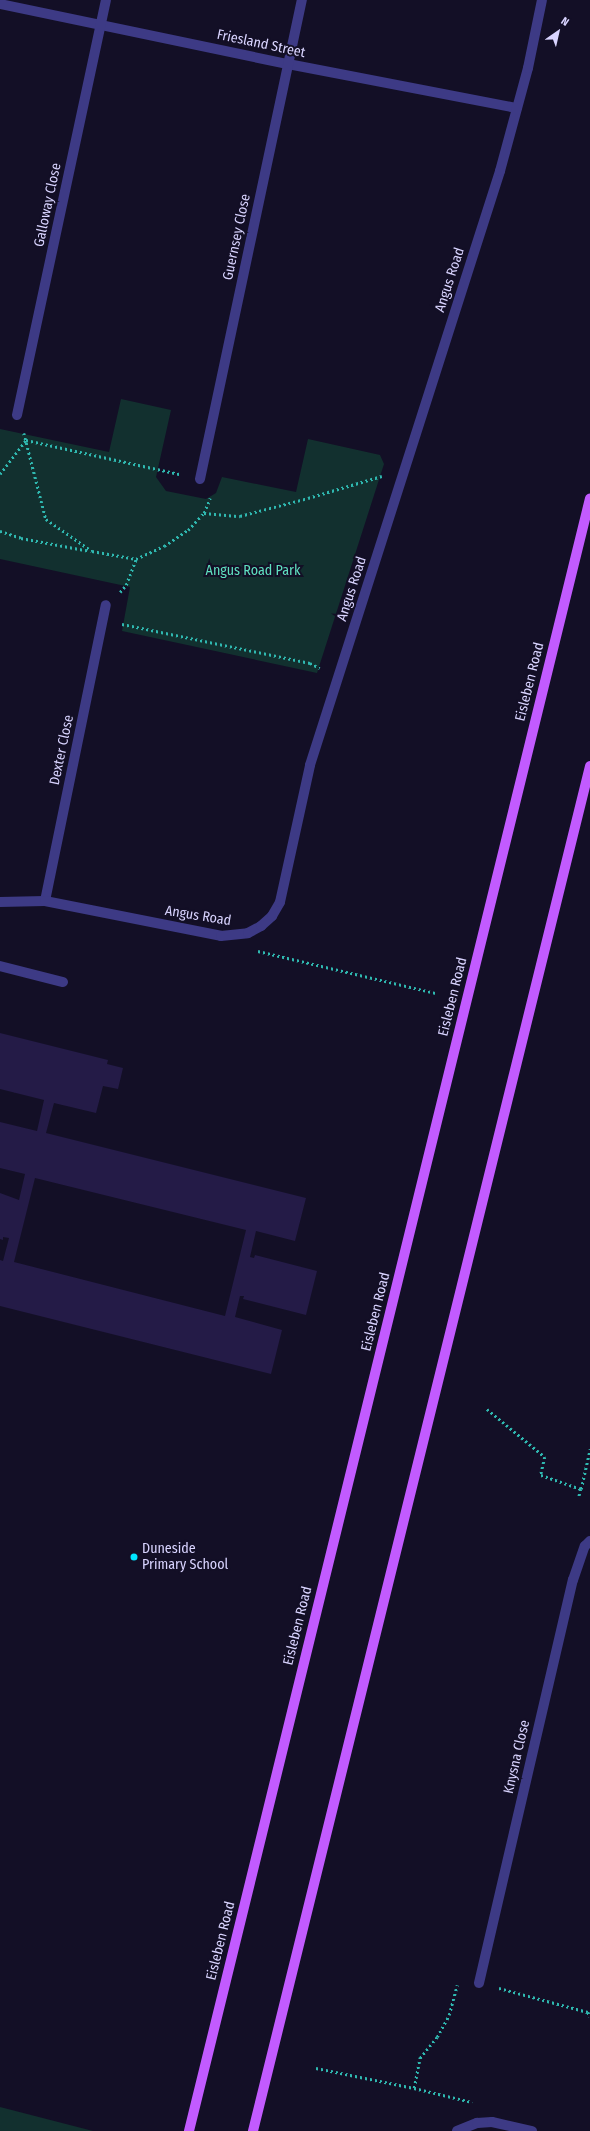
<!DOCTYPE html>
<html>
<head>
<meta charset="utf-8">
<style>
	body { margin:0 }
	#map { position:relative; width:590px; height:2131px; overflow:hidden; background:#130f26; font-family:"Fira Sans Condensed",sans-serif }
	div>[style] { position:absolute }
	.green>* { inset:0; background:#12302f }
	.building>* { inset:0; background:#241b47 }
	.path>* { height:2.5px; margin-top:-1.25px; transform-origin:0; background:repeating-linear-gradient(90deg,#2fb8b0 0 2px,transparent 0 5px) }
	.minor>* { height:10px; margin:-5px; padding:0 5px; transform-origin:5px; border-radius:5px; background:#3d3a85 }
	.major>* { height:10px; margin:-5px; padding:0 5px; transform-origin:5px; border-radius:5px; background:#c25bff }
	.dots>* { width:11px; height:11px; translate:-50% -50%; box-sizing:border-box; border:2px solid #130f26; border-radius:50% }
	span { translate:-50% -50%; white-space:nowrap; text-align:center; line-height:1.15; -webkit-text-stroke:4px #130f26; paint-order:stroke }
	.street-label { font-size:14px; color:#d9d4ff }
	.park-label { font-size:14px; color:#5fe0c0 }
	.poi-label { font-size:14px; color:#d9d4ff }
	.left { translate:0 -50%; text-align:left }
	.north { position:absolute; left:538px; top:12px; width:40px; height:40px; -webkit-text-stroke:3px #130f26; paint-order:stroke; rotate:34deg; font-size:11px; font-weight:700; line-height:16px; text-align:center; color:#d9d4ff }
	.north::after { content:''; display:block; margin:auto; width:14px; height:18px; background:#d9d4ff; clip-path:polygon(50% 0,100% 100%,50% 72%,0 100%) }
</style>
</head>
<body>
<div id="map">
	<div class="green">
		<div style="clip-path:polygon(121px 399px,171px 410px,156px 477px,166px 491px,206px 499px,216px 493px,222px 477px,296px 492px,308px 439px,380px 455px,384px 464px,317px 673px,122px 631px,130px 587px,0 559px,0 429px,109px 452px)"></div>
		<div style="clip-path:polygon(0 2107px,93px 2131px,0 2131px)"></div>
	</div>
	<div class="building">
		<div style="clip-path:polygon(evenodd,0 1033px,108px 1060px,107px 1064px,123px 1068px,118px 1089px,103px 1086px,96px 1113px,54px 1103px,46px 1133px,306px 1198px,295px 1241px,256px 1231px,250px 1257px,254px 1258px,255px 1255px,317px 1271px,306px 1315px,243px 1299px,244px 1296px,240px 1296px,235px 1317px,282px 1330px,271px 1374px,0 1306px,0 1260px,3px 1261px,9px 1238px,3px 1237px,3px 1240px,0 1239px,0 1193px,19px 1200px,25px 1174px,0 1168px,0 1122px,37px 1131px,44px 1100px,0 1089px,0 1033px,35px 1178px,246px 1230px,225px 1316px,14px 1262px,35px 1178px)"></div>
	</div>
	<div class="path">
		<div style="left:24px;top:433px;width:89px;rotate:75.7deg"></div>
		<div style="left:46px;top:519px;width:56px;rotate:34.8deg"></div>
		<div style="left:92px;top:551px;width:45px;rotate:10.3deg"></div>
		<div style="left:0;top:474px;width:43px;rotate:-52.6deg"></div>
		<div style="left:26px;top:440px;width:157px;rotate:12.5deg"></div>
		<div style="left:204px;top:513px;width:36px;rotate:5deg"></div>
		<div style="left:240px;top:516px;width:70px;rotate:-14.8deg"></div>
		<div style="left:308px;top:498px;width:77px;rotate:-16.6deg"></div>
		<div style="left:0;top:531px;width:22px;rotate:18deg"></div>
		<div style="left:21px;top:538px;width:70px;rotate:10.7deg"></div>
		<div style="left:120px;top:592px;width:9px;rotate:-49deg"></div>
		<div style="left:126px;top:585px;width:28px;rotate:-69deg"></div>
		<div style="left:136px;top:559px;width:31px;rotate:-25deg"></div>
		<div style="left:164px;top:546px;width:29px;rotate:-34deg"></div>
		<div style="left:188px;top:530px;width:23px;rotate:-47deg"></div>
		<div style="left:204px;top:513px;width:16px;rotate:-68deg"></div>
		<div style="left:122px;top:624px;width:192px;rotate:11.7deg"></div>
		<div style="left:310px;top:663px;width:11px;rotate:27deg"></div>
		<div style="left:258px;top:951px;width:183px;rotate:13.3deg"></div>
		<div style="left:487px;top:1409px;width:75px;rotate:39.6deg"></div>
		<div style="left:545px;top:1457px;width:18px;rotate:103deg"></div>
		<div style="left:541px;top:1475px;width:42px;rotate:19.3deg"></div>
		<div style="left:581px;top:1489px;width:8px;rotate:104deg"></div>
		<div style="left:581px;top:1489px;width:41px;rotate:-77.3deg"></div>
		<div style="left:499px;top:1988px;width:92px;rotate:15.1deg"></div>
		<div style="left:588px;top:2012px;width:5px;rotate:68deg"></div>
		<div style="left:316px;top:2068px;width:100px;rotate:11.5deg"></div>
		<div style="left:414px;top:2088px;width:60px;rotate:13.6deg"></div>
		<div style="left:414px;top:2088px;width:31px;rotate:-79deg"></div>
		<div style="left:420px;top:2058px;width:27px;rotate:-51deg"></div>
		<div style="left:437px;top:2037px;width:25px;rotate:-61deg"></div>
		<div style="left:449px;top:2015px;width:31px;rotate:-75deg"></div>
	</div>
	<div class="minor">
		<div style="left:0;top:4px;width:294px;rotate:11.8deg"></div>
		<div style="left:288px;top:64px;width:233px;rotate:10.9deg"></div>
		<div style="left:17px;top:415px;width:424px;rotate:-77.9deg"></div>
		<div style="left:200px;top:479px;width:490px;rotate:-78deg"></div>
		<div style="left:45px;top:901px;width:302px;rotate:-78.4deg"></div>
		<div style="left:0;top:902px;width:45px;rotate:-1.3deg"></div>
		<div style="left:45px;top:901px;width:179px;rotate:11.2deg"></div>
		<div style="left:221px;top:936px;width:27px;rotate:-6deg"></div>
		<div style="left:248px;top:933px;width:15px;rotate:-28deg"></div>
		<div style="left:261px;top:926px;width:15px;rotate:-42deg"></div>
		<div style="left:272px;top:916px;width:16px;rotate:-60deg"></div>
		<div style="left:280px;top:902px;width:140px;rotate:-77.6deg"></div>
		<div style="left:310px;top:765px;width:624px;rotate:-72.26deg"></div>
		<div style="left:500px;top:171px;width:107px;rotate:-74.8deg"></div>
		<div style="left:528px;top:68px;width:69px;rotate:-78.4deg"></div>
		<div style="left:0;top:966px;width:65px;rotate:14.3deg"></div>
		<div style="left:479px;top:1983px;width:414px;rotate:-76.9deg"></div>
		<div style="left:573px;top:1580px;width:36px;rotate:-71deg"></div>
		<div style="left:585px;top:1546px;width:7px;rotate:-45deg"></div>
		<div style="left:457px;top:2131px;width:22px;rotate:-22deg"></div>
		<div style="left:477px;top:2123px;width:15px;rotate:-4deg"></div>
		<div style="left:492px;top:2122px;width:41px;rotate:12.7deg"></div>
	</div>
	<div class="major">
		<div style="left:189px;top:2131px;width:1681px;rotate:-76.2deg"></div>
		<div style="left:253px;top:2131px;width:1406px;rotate:-76.13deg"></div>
	</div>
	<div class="dots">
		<div style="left:134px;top:1557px;background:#00e5ff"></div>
	</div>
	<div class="street-label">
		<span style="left:261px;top:44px;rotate:12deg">Friesland Street</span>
		<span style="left:48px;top:205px;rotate:-78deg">Galloway Close</span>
		<span style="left:237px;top:237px;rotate:-78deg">Guernsey Close</span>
		<span style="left:450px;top:280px;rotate:-72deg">Angus Road</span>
		<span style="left:352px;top:589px;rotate:-72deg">Angus Road</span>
		<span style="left:530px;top:682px;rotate:-76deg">Eisleben Road</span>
		<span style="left:62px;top:750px;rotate:-78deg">Dexter Close</span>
		<span style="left:198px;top:916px;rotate:9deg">Angus Road</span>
		<span style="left:453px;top:997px;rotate:-76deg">Eisleben Road</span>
		<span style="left:376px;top:1312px;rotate:-76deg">Eisleben Road</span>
		<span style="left:298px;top:1626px;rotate:-76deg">Eisleben Road</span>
		<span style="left:517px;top:1757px;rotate:-77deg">Knysna Close</span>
		<span style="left:221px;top:1941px;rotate:-76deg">Eisleben Road</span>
	</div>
	<div class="park-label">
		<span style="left:253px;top:571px">Angus Road Park</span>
	</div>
	<div class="poi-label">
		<span class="left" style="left:142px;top:1557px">Duneside<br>Primary School</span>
	</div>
	<div class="north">N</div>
</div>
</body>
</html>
